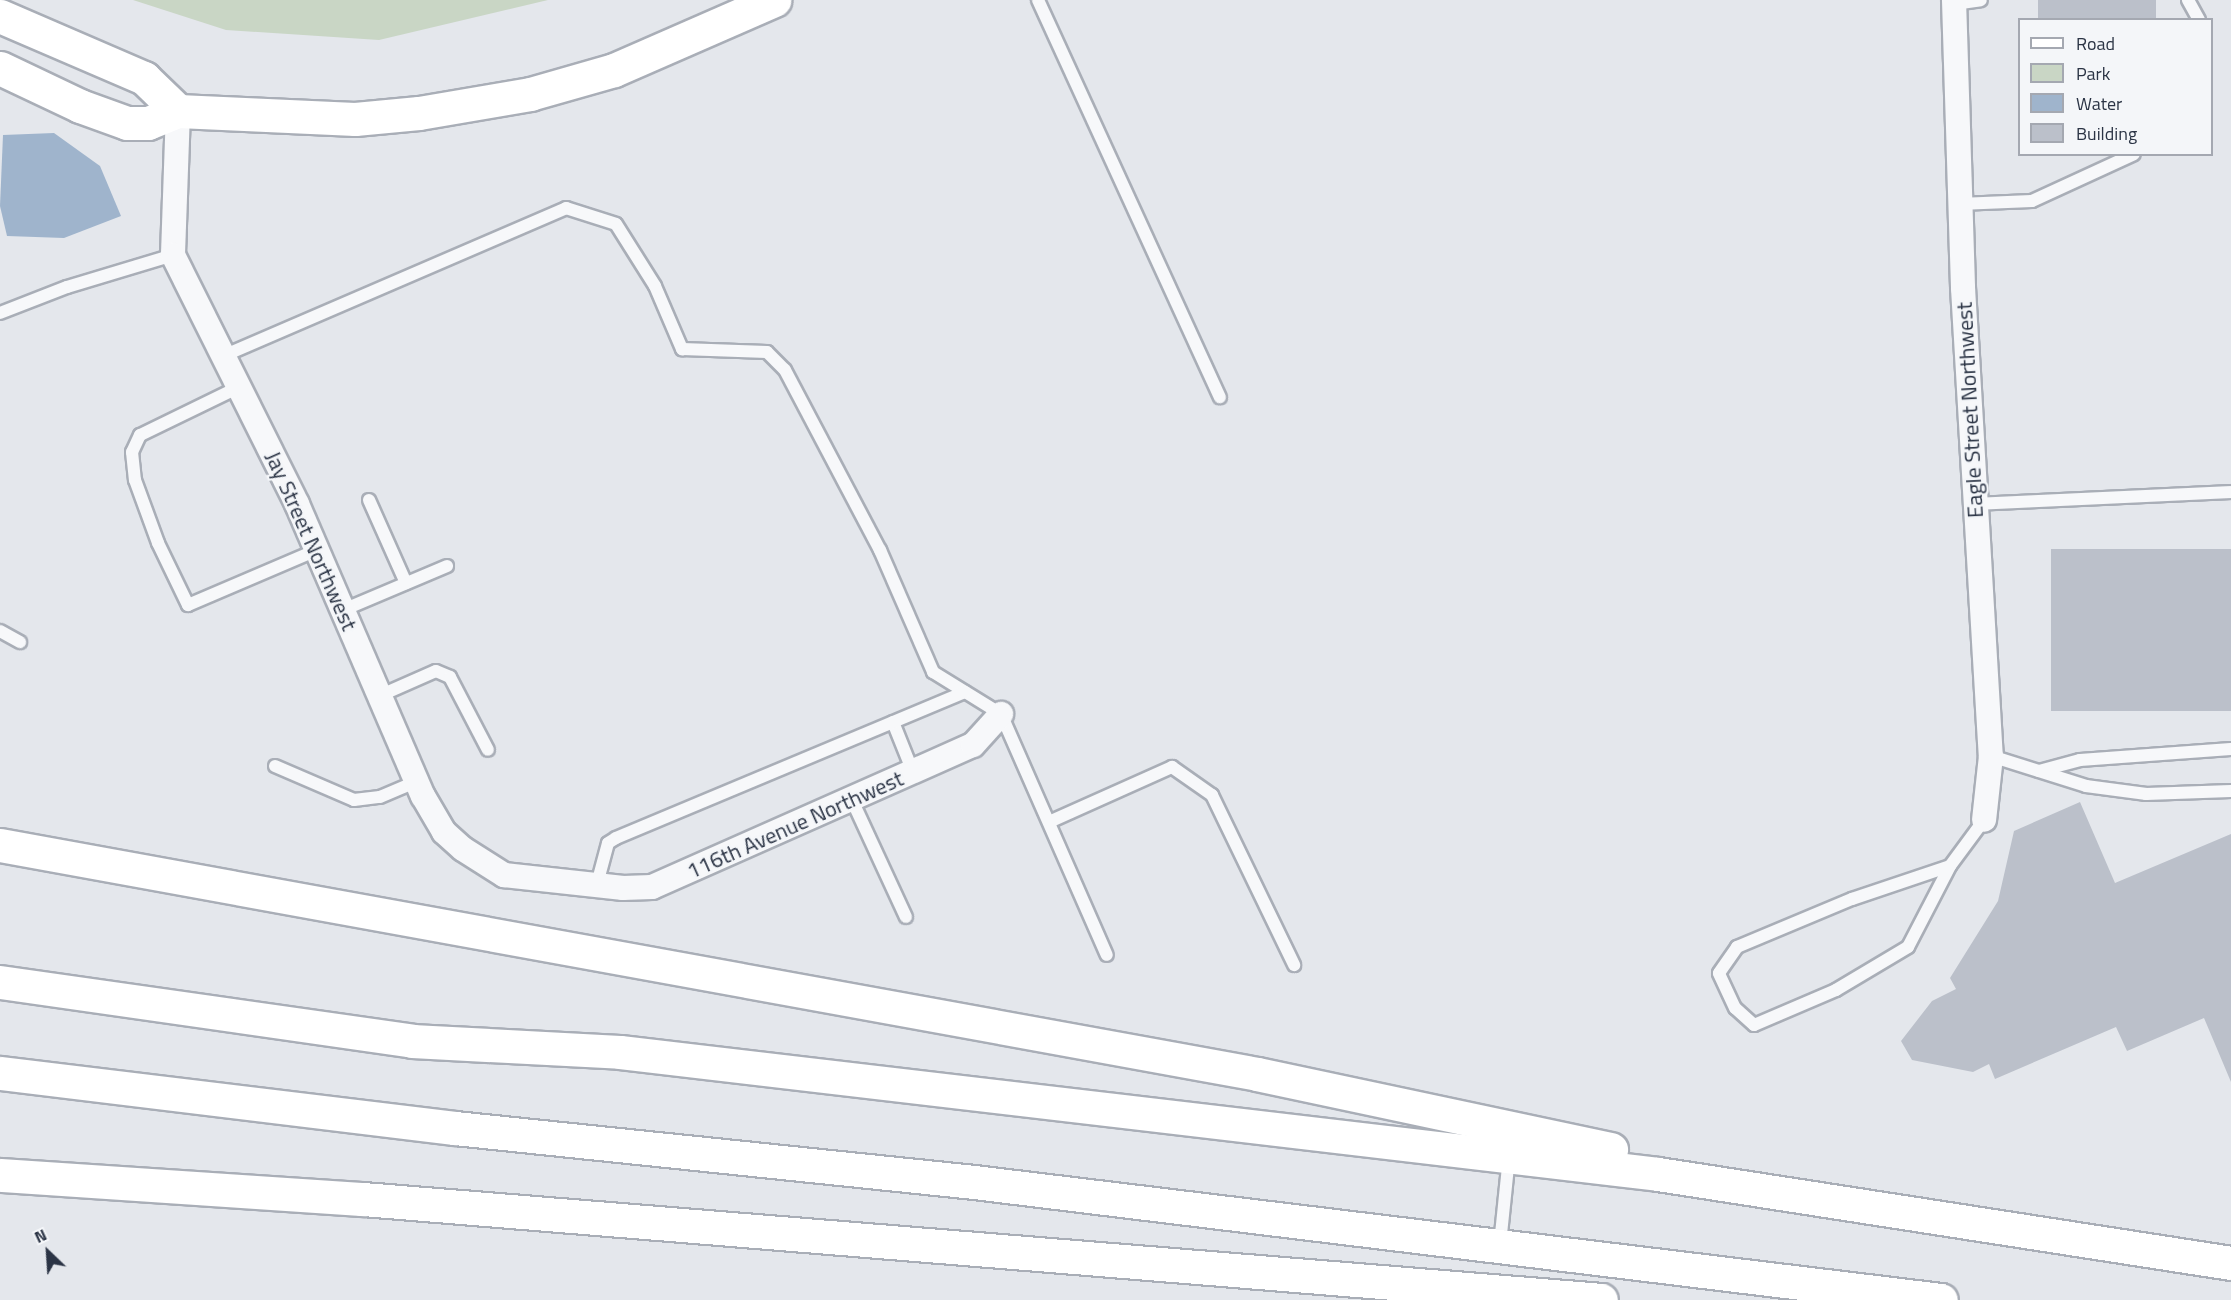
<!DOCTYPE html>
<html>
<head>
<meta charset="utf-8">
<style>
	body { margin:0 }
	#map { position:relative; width:2231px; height:1300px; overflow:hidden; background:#e4e7ec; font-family:"Titillium Web",sans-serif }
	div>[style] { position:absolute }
	.green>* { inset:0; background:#c9d6c5 }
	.water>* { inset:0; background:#9fb4cc }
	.building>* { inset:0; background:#bbc0ca; transform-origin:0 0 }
	.roads { filter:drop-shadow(2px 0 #a9aeb7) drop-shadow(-2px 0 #a9aeb7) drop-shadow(0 2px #a9aeb7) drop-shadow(0 -2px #a9aeb7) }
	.service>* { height:12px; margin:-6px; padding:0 6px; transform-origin:6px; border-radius:6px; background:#f7f8fa }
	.minor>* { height:24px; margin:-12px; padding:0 12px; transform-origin:12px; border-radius:12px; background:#f7f8fa }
	.secondary>* { height:33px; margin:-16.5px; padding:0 16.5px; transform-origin:16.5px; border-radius:16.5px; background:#fff }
	.motorway>* { height:33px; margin:-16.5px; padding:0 16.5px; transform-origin:16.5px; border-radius:16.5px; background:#fff }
	span { translate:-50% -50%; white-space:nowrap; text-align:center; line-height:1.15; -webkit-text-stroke:4.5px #f4f6f9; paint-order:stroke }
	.street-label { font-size:22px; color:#2b3445 }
	.legend { position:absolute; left:2018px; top:18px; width:195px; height:138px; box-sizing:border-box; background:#f4f6f9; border:2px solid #a4a8b1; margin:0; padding:8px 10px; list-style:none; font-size:18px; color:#2b3445 }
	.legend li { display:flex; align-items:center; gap:12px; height:30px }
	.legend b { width:30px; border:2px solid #a4a8b1 }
	.north { position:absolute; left:18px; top:1222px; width:60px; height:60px; -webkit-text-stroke:4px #f4f6f9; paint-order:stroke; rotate:335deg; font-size:16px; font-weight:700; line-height:24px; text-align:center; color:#2b3445 }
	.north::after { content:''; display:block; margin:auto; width:21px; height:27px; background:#2b3445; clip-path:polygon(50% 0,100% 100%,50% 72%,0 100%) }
</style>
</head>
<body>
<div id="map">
	<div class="green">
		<div style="clip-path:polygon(133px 0,548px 0,379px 40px,226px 30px)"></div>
	</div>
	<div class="water">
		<div style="clip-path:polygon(54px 133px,100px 166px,121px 216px,64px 238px,7px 236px,0 206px,3px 135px)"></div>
	</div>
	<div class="building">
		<div style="left:2038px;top:0;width:118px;height:22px"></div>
		<div style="left:2231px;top:549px;width:162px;height:180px;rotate:90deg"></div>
		<div style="clip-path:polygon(2080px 802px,2115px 883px,2231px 834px,2231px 1082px,2204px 1018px,2127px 1051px,2116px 1027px,1995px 1079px,1989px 1064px,1973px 1072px,1912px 1060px,1901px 1041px,1932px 1001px,1956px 989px,1950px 978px,1998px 901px,2014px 831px)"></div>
	</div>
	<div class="roads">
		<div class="service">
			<div style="left:1038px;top:0;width:437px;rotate:65.4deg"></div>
			<div style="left:2188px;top:0;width:23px;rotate:61deg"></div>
			<div style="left:1954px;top:4px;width:27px;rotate:-8deg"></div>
			<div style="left:1959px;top:204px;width:73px;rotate:-2.4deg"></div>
			<div style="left:2032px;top:201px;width:112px;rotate:-24.7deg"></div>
			<div style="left:0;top:313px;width:72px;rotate:-21.2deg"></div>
			<div style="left:67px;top:287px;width:111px;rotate:-16.8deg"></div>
			<div style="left:223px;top:356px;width:374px;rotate:-23.3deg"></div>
			<div style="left:566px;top:208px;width:52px;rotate:17.7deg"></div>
			<div style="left:616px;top:224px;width:73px;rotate:57.8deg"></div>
			<div style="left:655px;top:286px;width:69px;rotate:66.8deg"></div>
			<div style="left:682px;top:349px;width:85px;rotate:2deg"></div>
			<div style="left:767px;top:352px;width:25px;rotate:45deg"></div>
			<div style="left:785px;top:370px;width:204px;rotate:62.2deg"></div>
			<div style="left:880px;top:550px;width:133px;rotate:66.5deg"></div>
			<div style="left:933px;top:672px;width:80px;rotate:31.7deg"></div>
			<div style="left:1001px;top:714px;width:263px;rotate:66.3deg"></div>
			<div style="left:239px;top:387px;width:110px;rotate:154.1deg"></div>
			<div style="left:140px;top:435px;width:19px;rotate:115deg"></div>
			<div style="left:132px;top:452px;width:28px;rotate:84deg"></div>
			<div style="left:135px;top:480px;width:67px;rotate:69.9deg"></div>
			<div style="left:158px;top:543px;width:69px;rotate:64.2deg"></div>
			<div style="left:188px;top:605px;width:140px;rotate:-23.1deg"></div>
			<div style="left:369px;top:500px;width:91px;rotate:66deg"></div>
			<div style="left:1975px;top:504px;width:256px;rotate:-2.7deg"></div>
			<div style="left:343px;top:610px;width:113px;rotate:-22.9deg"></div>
			<div style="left:0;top:631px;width:23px;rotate:29deg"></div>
			<div style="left:379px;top:696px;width:62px;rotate:-23.7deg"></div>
			<div style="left:436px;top:671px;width:15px;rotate:23deg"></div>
			<div style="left:450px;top:677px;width:82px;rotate:62.5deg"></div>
			<div style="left:893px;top:722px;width:54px;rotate:68.2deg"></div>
			<div style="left:1991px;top:756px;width:100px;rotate:17.5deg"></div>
			<div style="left:2086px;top:786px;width:61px;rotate:7.6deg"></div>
			<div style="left:2146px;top:794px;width:85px;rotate:-2deg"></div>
			<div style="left:275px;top:766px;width:86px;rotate:23.3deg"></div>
			<div style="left:354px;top:800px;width:26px;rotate:-7deg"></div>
			<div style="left:380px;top:797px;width:39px;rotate:-23deg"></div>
			<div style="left:2039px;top:771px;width:42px;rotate:-15deg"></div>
			<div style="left:2080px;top:760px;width:151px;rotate:-4.2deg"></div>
			<div style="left:851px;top:798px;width:131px;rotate:65.2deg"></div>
			<div style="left:1049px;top:822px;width:135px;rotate:-24.1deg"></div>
			<div style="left:1172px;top:767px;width:49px;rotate:35deg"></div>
			<div style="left:1212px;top:795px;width:189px;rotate:64.2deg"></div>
			<div style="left:1950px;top:866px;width:91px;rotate:117.4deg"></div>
			<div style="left:1908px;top:947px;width:84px;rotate:149.2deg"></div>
			<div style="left:1836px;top:990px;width:89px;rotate:156.9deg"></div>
			<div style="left:1754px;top:1025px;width:25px;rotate:-138deg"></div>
			<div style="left:1735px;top:1008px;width:38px;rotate:-115deg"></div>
			<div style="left:1719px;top:973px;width:32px;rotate:-55deg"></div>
			<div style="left:1737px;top:947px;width:125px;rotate:-22.7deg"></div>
			<div style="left:1852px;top:899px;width:103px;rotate:-18.6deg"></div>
			<div style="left:1950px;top:866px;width:57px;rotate:-53.5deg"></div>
			<div style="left:597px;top:884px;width:42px;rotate:-75deg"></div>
			<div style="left:608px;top:843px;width:9px;rotate:-32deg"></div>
			<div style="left:616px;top:838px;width:378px;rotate:-22.7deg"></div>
			<div style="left:1500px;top:1244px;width:87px;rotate:-84.1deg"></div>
		</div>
		<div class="minor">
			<div style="left:1954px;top:0;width:288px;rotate:88.2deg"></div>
			<div style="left:1963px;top:288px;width:469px;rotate:86.6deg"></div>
			<div style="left:1991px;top:756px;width:64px;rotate:96.2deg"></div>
			<div style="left:178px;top:111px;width:144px;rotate:92deg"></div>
			<div style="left:173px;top:255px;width:278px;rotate:63.5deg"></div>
			<div style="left:297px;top:504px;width:318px;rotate:66.7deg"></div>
			<div style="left:423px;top:796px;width:42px;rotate:59.7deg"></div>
			<div style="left:444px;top:832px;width:25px;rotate:42deg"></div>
			<div style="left:463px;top:849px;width:49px;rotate:32.4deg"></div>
			<div style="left:504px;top:875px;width:120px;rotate:6.2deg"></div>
			<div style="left:623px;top:888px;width:29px;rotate:-2deg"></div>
			<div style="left:652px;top:887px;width:351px;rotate:-23.9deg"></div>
			<div style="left:973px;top:745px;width:42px;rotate:-47.9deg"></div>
		</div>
		<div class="secondary">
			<div style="left:0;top:16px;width:157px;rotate:23.3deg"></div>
			<div style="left:144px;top:78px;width:47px;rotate:44.1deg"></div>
			<div style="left:0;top:68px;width:89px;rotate:25.4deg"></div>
			<div style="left:80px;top:106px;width:50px;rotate:19.9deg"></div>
			<div style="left:127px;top:123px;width:21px"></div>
			<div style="left:148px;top:123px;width:32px;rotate:-22deg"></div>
			<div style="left:178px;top:111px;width:177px;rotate:2.6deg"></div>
			<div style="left:355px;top:119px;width:64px;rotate:-5.4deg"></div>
			<div style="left:419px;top:113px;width:113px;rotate:-9.7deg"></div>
			<div style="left:530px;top:94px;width:87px;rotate:-15.9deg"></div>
			<div style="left:614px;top:70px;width:175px;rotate:-23.6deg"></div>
		</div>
		<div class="motorway">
			<div style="left:0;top:845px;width:1278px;rotate:10.32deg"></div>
			<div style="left:1257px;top:1074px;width:362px;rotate:12deg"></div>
			<div style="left:0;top:982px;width:416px;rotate:8.1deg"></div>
			<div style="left:412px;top:1041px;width:208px;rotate:3deg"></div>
			<div style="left:620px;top:1052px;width:1045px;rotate:6.7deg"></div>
			<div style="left:1658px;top:1174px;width:580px;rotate:8.83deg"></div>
			<div style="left:0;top:1073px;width:458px;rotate:6.9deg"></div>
			<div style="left:455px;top:1128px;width:522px;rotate:5.94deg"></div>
			<div style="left:974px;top:1182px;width:974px;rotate:6.96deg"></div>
			<div style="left:0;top:1175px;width:364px;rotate:3.8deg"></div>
			<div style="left:363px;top:1199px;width:1242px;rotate:4.66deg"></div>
		</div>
	</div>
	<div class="street-label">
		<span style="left:1970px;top:410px;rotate:-93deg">Eagle Street Northwest</span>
		<span style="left:311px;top:541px;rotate:66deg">Jay Street Northwest</span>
		<span style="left:795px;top:825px;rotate:-24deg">116th Avenue Northwest</span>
	</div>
	<ul class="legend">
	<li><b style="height:8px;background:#fff"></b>Road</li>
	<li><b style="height:16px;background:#c9d6c5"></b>Park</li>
	<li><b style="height:16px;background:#9fb4cc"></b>Water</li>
	<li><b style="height:16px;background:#bbc0ca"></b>Building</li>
	</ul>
	<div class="north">N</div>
</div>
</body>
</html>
